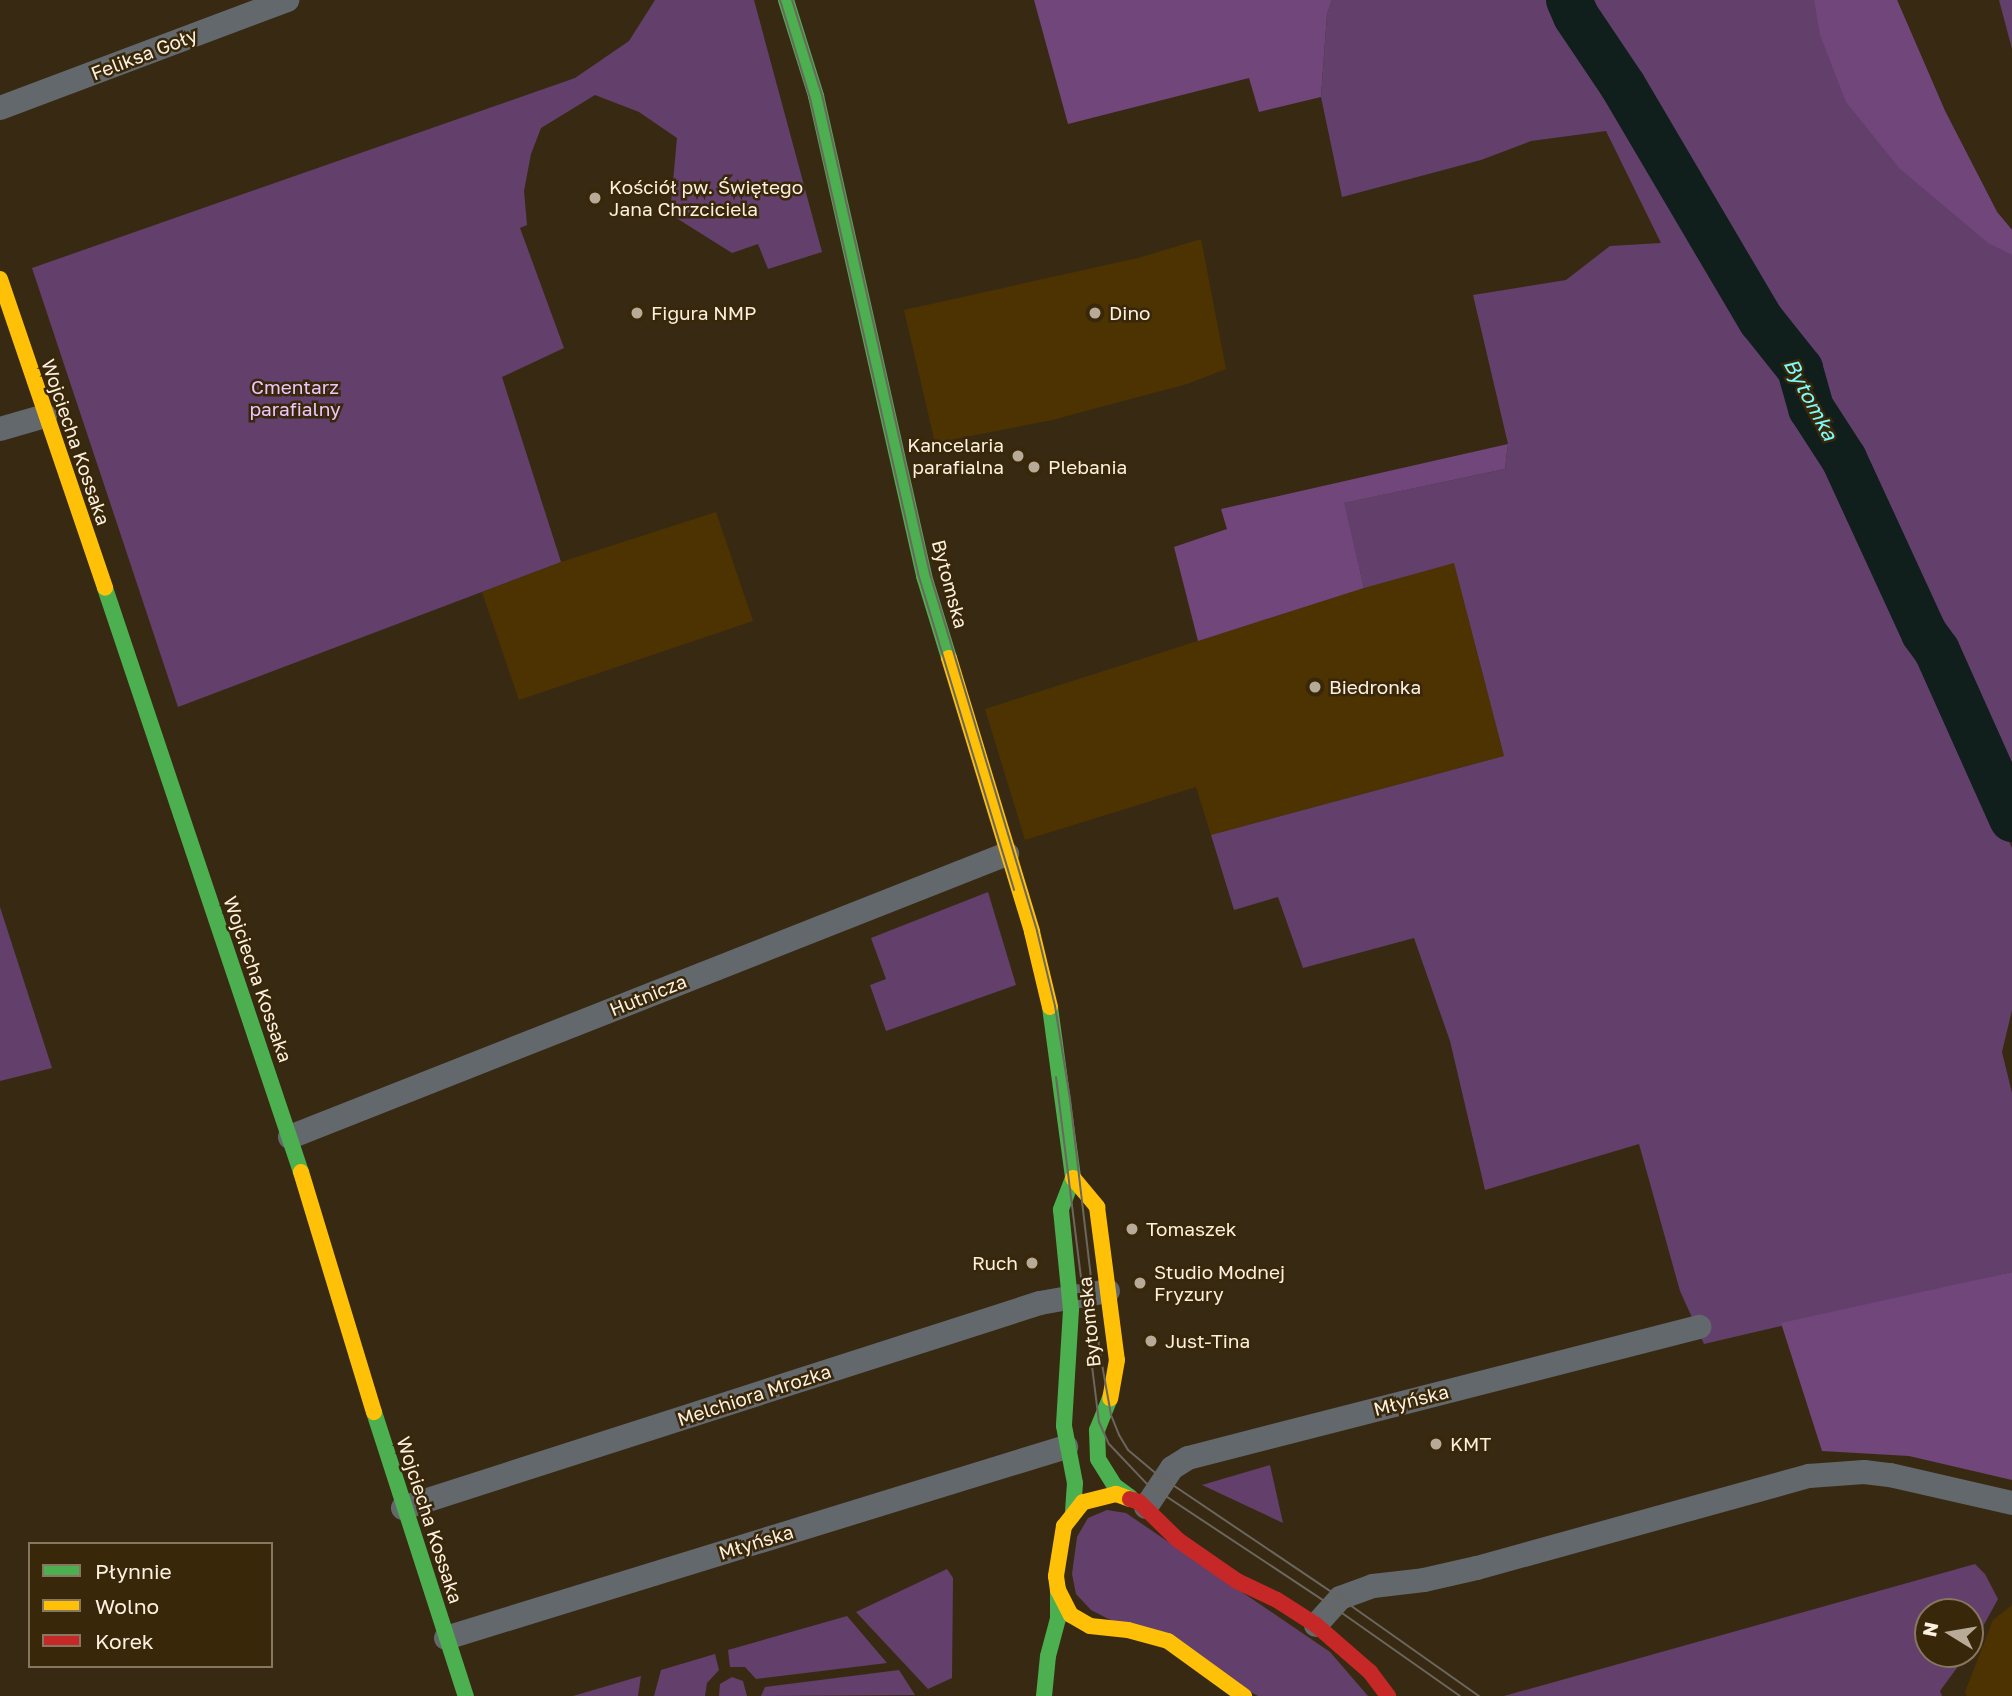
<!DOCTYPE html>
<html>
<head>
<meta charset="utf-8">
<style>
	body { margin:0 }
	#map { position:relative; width:2012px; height:1696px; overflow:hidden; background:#382a12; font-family:"Golos Text",sans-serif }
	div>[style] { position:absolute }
	.built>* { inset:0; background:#4d3202 }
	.green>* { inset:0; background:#633f6c }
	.forest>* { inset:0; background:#70467b }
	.river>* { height:46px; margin:-23px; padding:0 23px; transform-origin:23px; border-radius:23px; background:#101e1c }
	.street>* { height:24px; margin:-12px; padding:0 12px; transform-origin:12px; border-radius:12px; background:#63686d }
	.fast>* { height:16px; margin:-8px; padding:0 8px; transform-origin:8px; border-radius:8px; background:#4caf50 }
	.slow>* { height:16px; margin:-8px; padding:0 8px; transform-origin:8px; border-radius:8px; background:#ffc107 }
	.jam>* { height:16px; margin:-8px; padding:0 8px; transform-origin:8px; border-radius:8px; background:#c62828 }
	.tram>* { height:2px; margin:-1px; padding:0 1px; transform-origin:1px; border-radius:1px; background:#6b665e }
	.dots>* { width:19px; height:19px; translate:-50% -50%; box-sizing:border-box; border:4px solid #39270a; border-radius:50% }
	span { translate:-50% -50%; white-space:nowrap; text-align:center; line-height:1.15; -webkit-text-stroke:5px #39270a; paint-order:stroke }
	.street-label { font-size:19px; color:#fcf0e0 }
	.poi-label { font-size:19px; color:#fcf0e0 }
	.left { translate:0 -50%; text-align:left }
	.right { translate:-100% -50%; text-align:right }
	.park-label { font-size:19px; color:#eec6fe }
	.water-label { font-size:21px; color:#7afcfd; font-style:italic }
	.legend { position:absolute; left:28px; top:1542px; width:245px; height:126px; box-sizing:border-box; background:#39270a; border:2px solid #877760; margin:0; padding:9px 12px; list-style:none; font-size:21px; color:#fcf0e0 }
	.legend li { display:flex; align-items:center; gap:14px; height:35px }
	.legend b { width:35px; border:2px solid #877760 }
	.north { position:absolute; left:1914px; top:1598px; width:70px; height:70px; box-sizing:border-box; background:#39270a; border:2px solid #877760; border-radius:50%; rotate:281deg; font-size:19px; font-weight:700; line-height:28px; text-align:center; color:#fcf0e0 }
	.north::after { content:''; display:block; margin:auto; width:24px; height:32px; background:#b7ab98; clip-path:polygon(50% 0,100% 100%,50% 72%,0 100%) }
</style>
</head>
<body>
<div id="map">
	<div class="built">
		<div style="clip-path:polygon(1201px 239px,1226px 369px,1187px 384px,1052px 420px,935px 443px,904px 310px,1138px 258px)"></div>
		<div style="clip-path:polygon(716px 512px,753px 621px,519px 700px,482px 592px,561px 562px)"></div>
		<div style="clip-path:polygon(1454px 562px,1504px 756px,1211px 835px,1196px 787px,1025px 840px,985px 709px,1364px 588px)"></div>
		<div style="clip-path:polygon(2012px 1605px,2012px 1696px,1967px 1696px,1965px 1692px,1993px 1620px)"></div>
	</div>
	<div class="green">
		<div style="clip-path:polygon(655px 0,754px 0,822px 252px,768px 269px,758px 244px,732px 253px,670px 214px,677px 138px,639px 112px,595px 95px,541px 128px,531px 154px,524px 191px,527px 225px,520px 228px,564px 348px,502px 377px,561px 562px,178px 707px,32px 268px,575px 78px,629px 41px)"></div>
		<div style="clip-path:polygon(1332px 0,1564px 0,1613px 94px,1657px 167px,1693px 242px,1784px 373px,1926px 656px,2012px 848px,2012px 1010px,2002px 1052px,2012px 1093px,2012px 1272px,1704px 1344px,1680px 1291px,1639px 1144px,1485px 1190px,1450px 1041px,1414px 938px,1303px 968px,1278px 897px,1234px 910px,1211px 835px,1504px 756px,1454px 563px,1364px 588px,1343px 503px,1505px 469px,1508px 444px,1473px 295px,1566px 280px,1610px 246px,1661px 243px,1606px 131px,1531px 141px,1481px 160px,1342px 197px,1321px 97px,1327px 14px)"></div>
		<div style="clip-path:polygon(1588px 0,1897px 0,1945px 111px,1997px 212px,2012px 230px,2012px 780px,1865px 457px)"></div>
		<div style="clip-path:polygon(1999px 0,2012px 0,2012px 49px)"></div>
		<div style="clip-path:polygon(988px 892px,1016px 985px,886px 1031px,870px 985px,886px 979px,871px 938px)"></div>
		<div style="clip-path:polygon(0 907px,52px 1068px,0 1081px)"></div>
		<div style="clip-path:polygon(1270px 1465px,1283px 1523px,1202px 1485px)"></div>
		<div style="clip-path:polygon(1107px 1510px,1126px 1513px,1330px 1652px,1368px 1696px,1258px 1696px,1091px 1610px,1076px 1594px,1072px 1574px,1077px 1537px,1088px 1518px)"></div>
		<div style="clip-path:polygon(1975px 1564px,1985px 1574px,1998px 1599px,1970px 1650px,1970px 1612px,1928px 1612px,1928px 1654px,1967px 1654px,1940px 1691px,1942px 1696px,1504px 1696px)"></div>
		<div style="clip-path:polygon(947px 1569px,953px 1578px,952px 1678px,928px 1689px,856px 1612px)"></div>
		<div style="clip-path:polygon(847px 1616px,887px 1663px,756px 1679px,745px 1667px,730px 1667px,728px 1650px)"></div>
		<div style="clip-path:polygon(715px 1654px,719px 1670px,707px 1683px,705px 1696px,654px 1696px,661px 1670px)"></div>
		<div style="clip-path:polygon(899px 1670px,915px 1695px,761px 1696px,765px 1687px)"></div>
		<div style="clip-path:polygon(641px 1676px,638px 1696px,573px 1696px)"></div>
		<div style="clip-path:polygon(732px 1677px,743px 1681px,747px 1696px,719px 1696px,720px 1684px)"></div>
	</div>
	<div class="forest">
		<div style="clip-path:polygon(1034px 0,1332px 0,1327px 14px,1321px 97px,1259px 112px,1249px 78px,1068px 124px)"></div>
		<div style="clip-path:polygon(1814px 0,1897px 0,1945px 111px,1997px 212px,2012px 230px,2012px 255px,1988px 243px,1899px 168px,1846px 102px,1820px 35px)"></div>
		<div style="clip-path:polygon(1508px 444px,1505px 469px,1344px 503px,1364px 588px,1198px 641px,1174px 547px,1227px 529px,1221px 509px)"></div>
		<div style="clip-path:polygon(2012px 1272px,2012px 1480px,1909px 1456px,1822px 1451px,1781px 1323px)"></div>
	</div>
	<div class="river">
		<div style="left:1569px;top:0;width:17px;rotate:66deg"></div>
		<div style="left:1576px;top:16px;width:84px;rotate:56.1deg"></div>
		<div style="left:1623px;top:86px;width:272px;rotate:59.5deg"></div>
		<div style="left:1761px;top:320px;width:63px;rotate:51.5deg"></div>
		<div style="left:1800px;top:369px;width:41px;rotate:74.2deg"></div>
		<div style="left:1811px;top:408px;width:61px;rotate:57.1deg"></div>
		<div style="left:1844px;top:459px;width:192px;rotate:65.3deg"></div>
		<div style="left:1924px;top:633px;width:22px;rotate:54deg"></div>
		<div style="left:1937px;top:651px;width:184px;rotate:65.9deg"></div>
	</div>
	<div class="street">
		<div style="left:0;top:108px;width:307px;rotate:-20.6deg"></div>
		<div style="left:0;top:429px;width:47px;rotate:-16.1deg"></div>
		<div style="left:290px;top:1137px;width:771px;rotate:-21.54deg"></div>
		<div style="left:1146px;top:1507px;width:47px;rotate:-56.3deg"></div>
		<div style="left:1172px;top:1468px;width:19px;rotate:-32deg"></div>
		<div style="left:1188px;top:1458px;width:528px;rotate:-14.38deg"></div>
		<div style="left:403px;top:1508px;width:669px;rotate:-17.84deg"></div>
		<div style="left:1040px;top:1303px;width:69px;rotate:-10deg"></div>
		<div style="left:1316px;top:1625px;width:36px;rotate:-48deg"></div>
		<div style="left:1340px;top:1598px;width:35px;rotate:-20deg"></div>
		<div style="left:1373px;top:1586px;width:51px;rotate:-6.7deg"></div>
		<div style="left:1424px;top:1580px;width:54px;rotate:-12.8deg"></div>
		<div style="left:1477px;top:1568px;width:345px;rotate:-15.5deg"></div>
		<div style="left:1809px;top:1476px;width:55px;rotate:-4.2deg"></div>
		<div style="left:1864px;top:1472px;width:26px;rotate:7deg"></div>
		<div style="left:1890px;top:1475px;width:125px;rotate:12.9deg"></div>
		<div style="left:446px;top:1638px;width:649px;rotate:-17.12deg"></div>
	</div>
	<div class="fast">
		<div style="left:786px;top:0;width:101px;rotate:72.6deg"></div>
		<div style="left:816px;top:96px;width:492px;rotate:77.3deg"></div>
		<div style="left:924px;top:576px;width:86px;rotate:73deg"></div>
		<div style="left:105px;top:588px;width:616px;rotate:71.45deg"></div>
		<div style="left:1050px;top:1007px;width:173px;rotate:82.3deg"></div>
		<div style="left:1073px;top:1178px;width:34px;rotate:111deg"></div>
		<div style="left:1061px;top:1210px;width:100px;rotate:84.3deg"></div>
		<div style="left:1071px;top:1310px;width:116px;rotate:93.5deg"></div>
		<div style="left:1064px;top:1426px;width:58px;rotate:79.1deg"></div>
		<div style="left:1075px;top:1483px;width:28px;rotate:94deg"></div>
		<div style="left:1110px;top:1398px;width:35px;rotate:112deg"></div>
		<div style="left:1097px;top:1430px;width:29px;rotate:88deg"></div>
		<div style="left:1098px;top:1459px;width:32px;rotate:58deg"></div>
		<div style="left:1115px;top:1486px;width:19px;rotate:36deg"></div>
		<div style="left:374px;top:1412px;width:299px;rotate:72.1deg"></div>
		<div style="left:1044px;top:1696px;width:40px;rotate:-84.3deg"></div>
		<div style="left:1048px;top:1656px;width:38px;rotate:-75deg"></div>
		<div style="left:1058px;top:1619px;width:29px;rotate:-90deg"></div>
	</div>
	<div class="slow">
		<div style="left:0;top:279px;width:326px;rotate:71.2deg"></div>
		<div style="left:949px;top:658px;width:286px;rotate:73.1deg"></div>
		<div style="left:1032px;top:932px;width:77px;rotate:76.5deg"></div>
		<div style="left:301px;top:1172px;width:251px;rotate:73.1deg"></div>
		<div style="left:1073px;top:1178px;width:38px;rotate:50deg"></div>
		<div style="left:1097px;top:1207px;width:154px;rotate:82.6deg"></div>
		<div style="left:1117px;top:1360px;width:39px;rotate:100deg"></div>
		<div style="left:1130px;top:1499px;width:15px;rotate:-160deg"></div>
		<div style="left:1116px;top:1494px;width:34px;rotate:166deg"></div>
		<div style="left:1083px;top:1502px;width:31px;rotate:128deg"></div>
		<div style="left:1064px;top:1526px;width:51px;rotate:99.1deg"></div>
		<div style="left:1056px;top:1576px;width:14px;rotate:82deg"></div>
		<div style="left:1058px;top:1590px;width:28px;rotate:63deg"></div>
		<div style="left:1071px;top:1615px;width:22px;rotate:30deg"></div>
		<div style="left:1090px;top:1626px;width:38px;rotate:6deg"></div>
		<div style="left:1128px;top:1630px;width:41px;rotate:15.4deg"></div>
		<div style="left:1168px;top:1641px;width:94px;rotate:35.9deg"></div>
	</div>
	<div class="jam">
		<div style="left:1130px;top:1499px;width:9px;rotate:18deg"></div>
		<div style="left:1139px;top:1502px;width:54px;rotate:44.3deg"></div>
		<div style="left:1178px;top:1540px;width:72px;rotate:34.8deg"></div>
		<div style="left:1237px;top:1581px;width:44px;rotate:25.4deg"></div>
		<div style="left:1277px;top:1600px;width:46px;rotate:32.7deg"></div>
		<div style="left:1316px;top:1625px;width:72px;rotate:41deg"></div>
		<div style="left:1370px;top:1672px;width:30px;rotate:53deg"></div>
	</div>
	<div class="tram">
		<div style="left:780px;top:0;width:102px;rotate:73deg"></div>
		<div style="left:810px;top:98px;width:491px;rotate:77.2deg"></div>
		<div style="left:919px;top:577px;width:327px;rotate:73.1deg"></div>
		<div style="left:792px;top:0;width:100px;rotate:72.5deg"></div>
		<div style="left:822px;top:95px;width:491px;rotate:77.3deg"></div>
		<div style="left:930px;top:574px;width:373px;rotate:73.3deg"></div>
		<div style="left:1037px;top:931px;width:77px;rotate:76.5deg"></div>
		<div style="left:1055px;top:1006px;width:94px;rotate:80.8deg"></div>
		<div style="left:1070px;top:1099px;width:256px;rotate:83.3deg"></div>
		<div style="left:1100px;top:1353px;width:63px;rotate:79.9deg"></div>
		<div style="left:1111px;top:1415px;width:22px;rotate:68deg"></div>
		<div style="left:1119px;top:1435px;width:17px;rotate:59deg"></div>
		<div style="left:1128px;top:1450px;width:35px;rotate:40deg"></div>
		<div style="left:1155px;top:1473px;width:223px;rotate:34deg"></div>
		<div style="left:1340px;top:1598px;width:170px;rotate:35.2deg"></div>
		<div style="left:1056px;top:1077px;width:348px;rotate:82.9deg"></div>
		<div style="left:1099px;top:1422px;width:24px;rotate:66deg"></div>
		<div style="left:1109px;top:1444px;width:54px;rotate:46.5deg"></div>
		<div style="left:1146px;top:1483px;width:223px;rotate:33.5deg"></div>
		<div style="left:1332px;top:1606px;width:156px;rotate:35.1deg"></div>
	</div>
	<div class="dots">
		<div style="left:595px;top:198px;background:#b7ab98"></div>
		<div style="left:637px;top:313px;background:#b7ab98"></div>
		<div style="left:1095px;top:313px;background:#b7ab98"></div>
		<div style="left:1018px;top:456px;background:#b7ab98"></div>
		<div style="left:1034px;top:467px;background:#b7ab98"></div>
		<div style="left:1315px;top:687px;background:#b7ab98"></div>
		<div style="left:1132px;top:1229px;background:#b7ab98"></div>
		<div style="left:1032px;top:1263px;background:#b7ab98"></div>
		<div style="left:1140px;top:1283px;background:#b7ab98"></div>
		<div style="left:1151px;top:1341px;background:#b7ab98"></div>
		<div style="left:1436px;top:1444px;background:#b7ab98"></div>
	</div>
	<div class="street-label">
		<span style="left:144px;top:54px;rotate:-21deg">Feliksa Goły</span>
		<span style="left:76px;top:442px;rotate:71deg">Wojciecha Kossaka</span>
		<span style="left:950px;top:584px;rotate:75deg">Bytomska</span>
		<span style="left:258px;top:979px;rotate:71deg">Wojciecha Kossaka</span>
		<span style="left:648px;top:995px;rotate:-22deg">Hutnicza</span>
		<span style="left:1089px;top:1322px;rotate:-96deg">Bytomska</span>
		<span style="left:754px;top:1395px;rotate:-18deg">Melchiora Mrozka</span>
		<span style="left:1411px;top:1400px;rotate:-14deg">Młyńska</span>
		<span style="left:430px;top:1520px;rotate:72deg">Wojciecha Kossaka</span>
		<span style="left:756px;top:1542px;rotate:-17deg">Młyńska</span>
	</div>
	<div class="poi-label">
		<span class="left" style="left:609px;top:198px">Kościół pw. Świętego<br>Jana Chrzciciela</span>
		<span class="left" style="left:651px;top:313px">Figura NMP</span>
		<span class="left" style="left:1109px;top:313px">Dino</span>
		<span class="right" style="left:1004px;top:456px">Kancelaria<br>parafialna</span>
		<span class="left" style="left:1048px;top:467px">Plebania</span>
		<span class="left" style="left:1329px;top:687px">Biedronka</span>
		<span class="left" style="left:1146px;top:1229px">Tomaszek</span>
		<span class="right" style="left:1018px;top:1263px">Ruch</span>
		<span class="left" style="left:1154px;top:1283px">Studio Modnej<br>Fryzury</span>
		<span class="left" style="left:1165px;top:1341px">Just-Tina</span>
		<span class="left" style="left:1450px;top:1444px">KMT</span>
	</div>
	<div class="park-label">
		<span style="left:295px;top:398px">Cmentarz<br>parafialny</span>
	</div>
	<div class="water-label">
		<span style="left:1811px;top:399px;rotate:62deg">Bytomka</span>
	</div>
	<ul class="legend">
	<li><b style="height:9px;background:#4caf50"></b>Płynnie</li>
	<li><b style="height:9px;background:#ffc107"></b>Wolno</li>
	<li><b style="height:9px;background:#c62828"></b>Korek</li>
	</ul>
	<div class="north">N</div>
</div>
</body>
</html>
